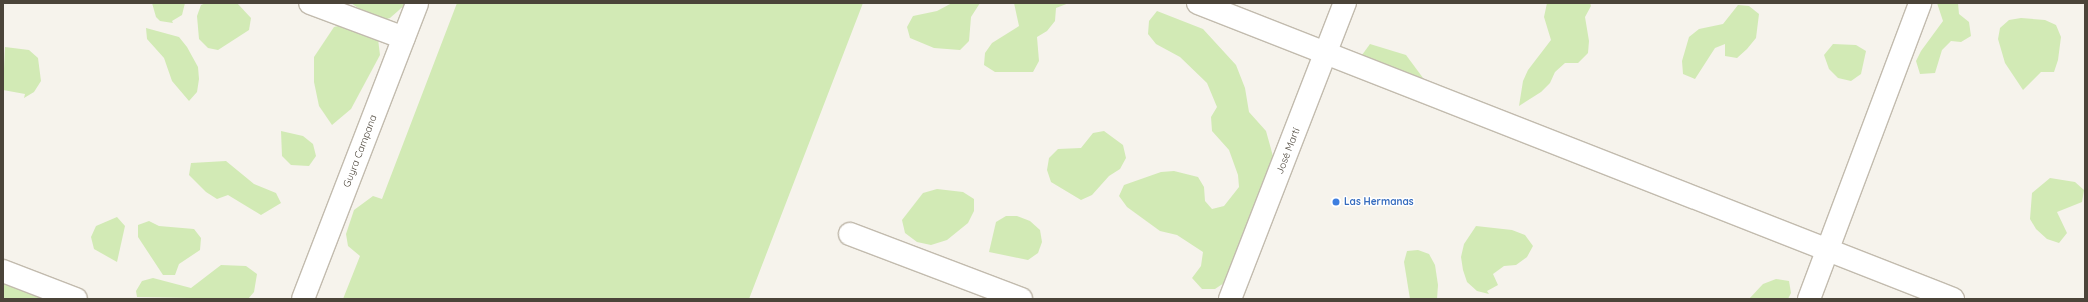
<!DOCTYPE html>
<html>
<head>
<meta charset="utf-8">
<style>
	body { margin:0 }
	#map { position:relative; width:2088px; height:302px; overflow:hidden; background:#f6f3ec; font-family:Quicksand,sans-serif }
	div>[style] { position:absolute }
	.green>* { inset:0; background:#d2eab5 }
	.roads { filter:drop-shadow(1px 0 #c2bbae) drop-shadow(-1px 0 #c2bbae) drop-shadow(0 1px #c2bbae) drop-shadow(0 -1px #c2bbae) }
	.minor>* { height:22px; margin:-11px; padding:0 11px; transform-origin:11px; border-radius:11px; background:#fff }
	.dots>* { width:11px; height:11px; translate:-50% -50%; box-sizing:border-box; border:2px solid #fff; border-radius:50% }
	span { translate:-50% -50%; white-space:nowrap; text-align:center; line-height:1.15; -webkit-text-stroke:3px #fff; paint-order:stroke }
	.street-label { font-size:10px; color:#4b4439 }
	.shop-label { font-size:10px; color:#366cbe; font-weight:700 }
	.left { translate:0 -50%; text-align:left }
	.frame { position:absolute; inset:0; border:4px solid #4b4439; pointer-events:none }
</style>
</head>
<body>
<div id="map">
	<div class="green">
		<div style="clip-path:polygon(152px 3px,185px 3px,182px 15px,172px 21px,173px 23px,160px 21px,156px 17px)"></div>
		<div style="clip-path:polygon(206px 3px,237px 3px,251px 18px,249px 30px,218px 50px,208px 48px,199px 39px,197px 16px,201px 5px)"></div>
		<div style="clip-path:polygon(351px 3px,407px 3px,390px 18px,378px 22px)"></div>
		<div style="clip-path:polygon(457px 3px,863px 3px,749px 299px,343px 299px,360px 256px,348px 246px,346px 234px,354px 210px,373px 196px,382px 199px)"></div>
		<div style="clip-path:polygon(952px 3px,980px 3px,971px 17px,969px 41px,960px 50px,934px 48px,910px 38px,907px 27px,913px 16px,937px 11px)"></div>
		<div style="clip-path:polygon(1014px 3px,1069px 3px,1056px 8px,1055px 21px,1047px 31px,1037px 37px,1039px 61px,1033px 72px,995px 72px,984px 65px,985px 53px,992px 43px,1019px 26px)"></div>
		<div style="clip-path:polygon(1547px 3px,1590px 3px,1591px 6px,1585px 17px,1589px 41px,1588px 53px,1578px 63px,1565px 63px,1555px 72px,1550px 83px,1541px 92px,1519px 106px,1523px 81px,1528px 70px,1551px 40px,1544px 17px)"></div>
		<div style="clip-path:polygon(1937px 3px,1958px 3px,1959px 14px,1969px 22px,1971px 36px,1961px 42px,1951px 41px,1942px 50px,1935px 73px,1920px 74px,1916px 61px,1921px 51px,1943px 21px)"></div>
		<div style="clip-path:polygon(1738px 5px,1749px 6px,1759px 14px,1756px 38px,1747px 49px,1737px 58px,1725px 56px,1725px 44px,1715px 48px,1695px 79px,1683px 74px,1682px 61px,1689px 37px,1699px 29px,1723px 24px)"></div>
		<div style="clip-path:polygon(1157px 11px,1203px 29px,1236px 65px,1245px 88px,1249px 112px,1266px 131px,1276px 167px,1227px 281px,1215px 289px,1202px 289px,1192px 278px,1201px 266px,1203px 252px,1177px 235px,1160px 231px,1127px 207px,1119px 196px,1124px 185px,1161px 172px,1174px 171px,1198px 177px,1204px 187px,1205px 201px,1212px 209px,1224px 206px,1239px 187px,1238px 175px,1229px 150px,1212px 131px,1211px 117px,1217px 107px,1207px 83px,1180px 57px,1156px 44px,1148px 34px,1149px 21px)"></div>
		<div style="clip-path:polygon(2021px 18px,2045px 20px,2056px 25px,2061px 37px,2058px 60px,2054px 72px,2041px 72px,2023px 90px,2005px 63px,1998px 39px,2000px 28px,2009px 20px)"></div>
		<div style="clip-path:polygon(357px 21px,377px 31px,380px 55px,351px 109px,332px 125px,319px 106px,314px 82px,314px 57px,334px 27px)"></div>
		<div style="clip-path:polygon(146px 28px,179px 37px,187px 47px,198px 67px,199px 79px,197px 92px,189px 101px,172px 81px,164px 58px,147px 39px)"></div>
		<div style="clip-path:polygon(1370px 44px,1406px 55px,1429px 86px,1365px 66px,1362px 55px)"></div>
		<div style="clip-path:polygon(1833px 44px,1856px 45px,1866px 51px,1861px 74px,1851px 81px,1838px 78px,1829px 69px,1824px 55px)"></div>
		<div style="clip-path:polygon(5px 47px,29px 50px,38px 58px,41px 81px,34px 92px,24px 98px,25px 94px,3px 90px)"></div>
		<div style="clip-path:polygon(281px 131px,303px 136px,313px 144px,316px 156px,309px 166px,291px 165px,282px 156px)"></div>
		<div style="clip-path:polygon(1104px 131px,1123px 145px,1126px 158px,1120px 169px,1109px 176px,1092px 195px,1081px 200px,1051px 182px,1047px 170px,1049px 158px,1058px 149px,1081px 148px,1093px 133px)"></div>
		<div style="clip-path:polygon(226px 161px,254px 184px,276px 193px,281px 203px,261px 215px,228px 195px,217px 199px,206px 192px,189px 175px,191px 163px)"></div>
		<div style="clip-path:polygon(2050px 178px,2075px 182px,2084px 190px,2082px 202px,2057px 212px,2067px 233px,2059px 243px,2047px 239px,2036px 229px,2030px 219px,2032px 193px)"></div>
		<div style="clip-path:polygon(937px 189px,963px 192px,974px 199px,974px 211px,968px 223px,947px 240px,931px 245px,917px 242px,905px 233px,902px 220px,923px 193px)"></div>
		<div style="clip-path:polygon(1006px 216px,1017px 216px,1030px 221px,1040px 230px,1042px 242px,1038px 253px,1028px 260px,989px 252px,996px 222px)"></div>
		<div style="clip-path:polygon(117px 217px,125px 226px,117px 262px,94px 249px,91px 237px,96px 226px)"></div>
		<div style="clip-path:polygon(149px 221px,159px 226px,194px 229px,201px 238px,200px 250px,179px 264px,175px 275px,163px 275px,138px 237px,138px 225px)"></div>
		<div style="clip-path:polygon(1476px 226px,1512px 230px,1525px 235px,1533px 246px,1527px 257px,1516px 265px,1504px 266px,1493px 274px,1498px 285px,1487px 291px,1489px 294px,1477px 291px,1467px 282px,1463px 270px,1461px 257px,1464px 244px)"></div>
		<div style="clip-path:polygon(1418px 250px,1429px 254px,1435px 265px,1438px 285px,1437px 299px,1410px 299px,1404px 262px,1407px 251px)"></div>
		<div style="clip-path:polygon(221px 265px,246px 266px,257px 274px,254px 292px,248px 299px,137px 297px,136px 291px,142px 281px,153px 278px,191px 288px)"></div>
		<div style="clip-path:polygon(3px 271px,55px 299px,3px 299px)"></div>
		<div style="clip-path:polygon(1776px 279px,1789px 281px,1791px 293px,1788px 299px,1749px 299px,1763px 284px)"></div>
	</div>
	<div class="roads">
		<div class="minor">
			<div style="left:310px;top:3px;width:100px;rotate:20.4deg"></div>
			<div style="left:1198px;top:3px;width:811px;rotate:21.41deg"></div>
			<div style="left:850px;top:234px;width:183px;rotate:20.8deg"></div>
			<div style="left:3px;top:271px;width:78px;rotate:21deg"></div>
			<div style="left:303px;top:299px;width:317px;rotate:-68.9deg"></div>
			<div style="left:1230px;top:299px;width:318px;rotate:-68.8deg"></div>
			<div style="left:1809px;top:299px;width:316px;rotate:-69.4deg"></div>
		</div>
	</div>
	<div class="dots">
		<div style="left:1336px;top:202px;background:#3f7fe0"></div>
	</div>
	<div class="street-label">
		<span style="left:360px;top:151px;rotate:-69deg">Guyra Campana</span>
		<span style="left:1288px;top:151px;rotate:-69deg">José Martí</span>
	</div>
	<div class="shop-label">
		<span class="left" style="left:1344px;top:202px">Las Hermanas</span>
	</div>
	<div class="frame"></div>
</div>
</body>
</html>
